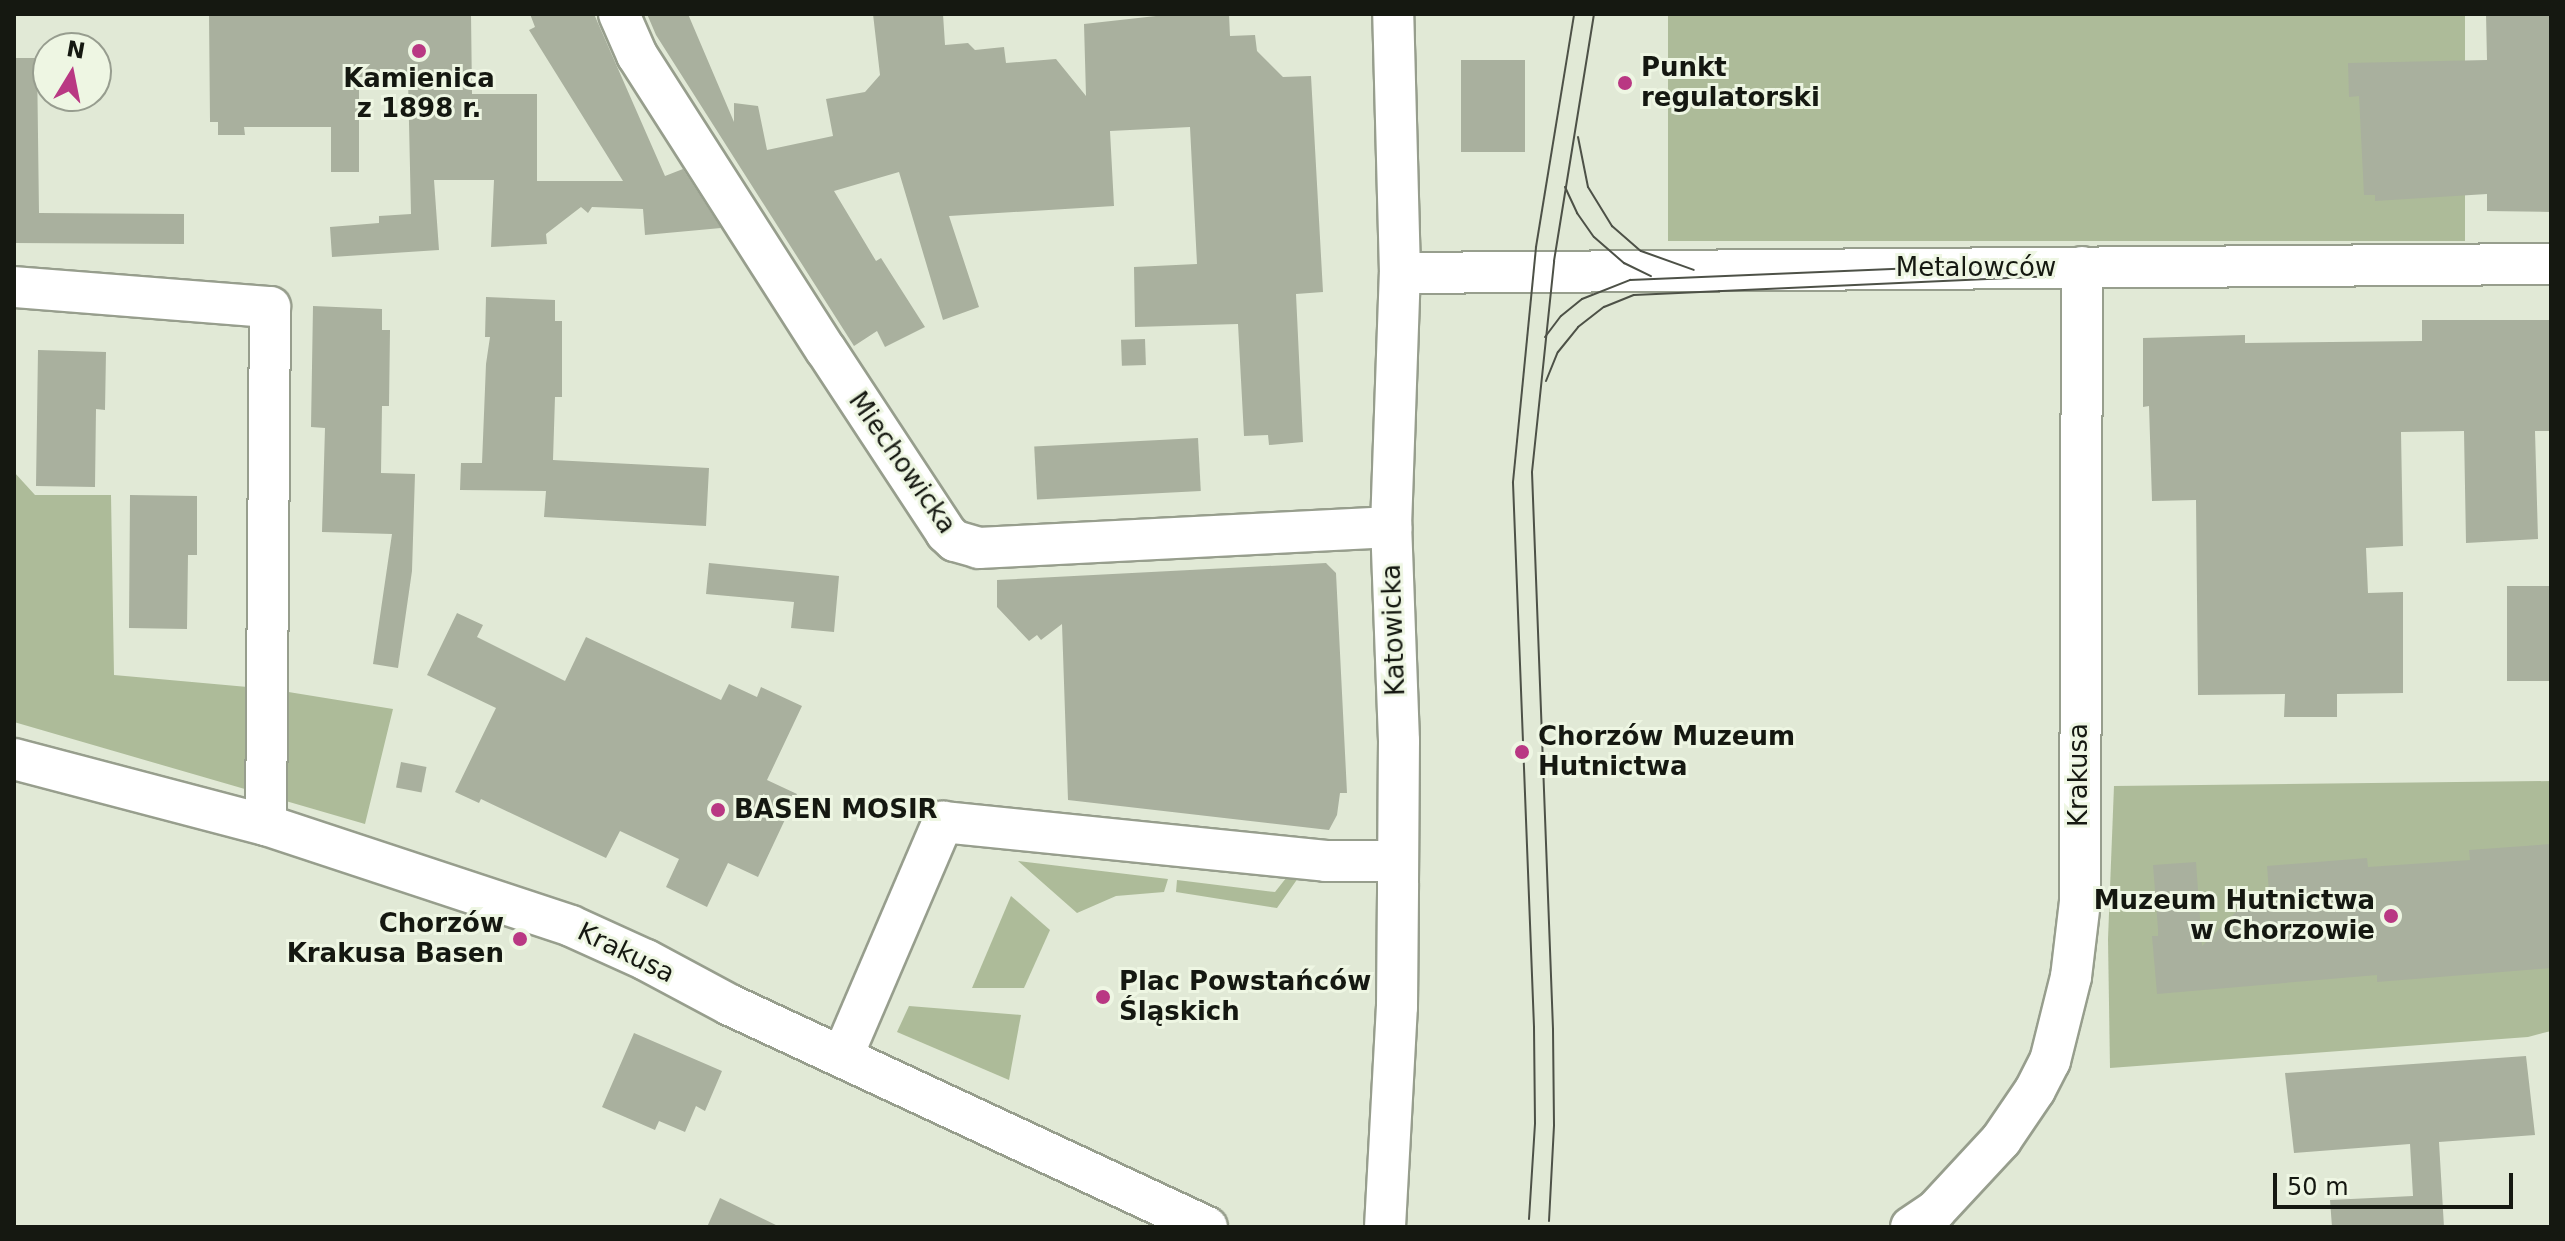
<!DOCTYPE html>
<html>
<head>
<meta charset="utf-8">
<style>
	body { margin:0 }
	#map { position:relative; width:2565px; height:1241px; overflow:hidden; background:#e1e9d6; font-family:"DejaVu Sans",sans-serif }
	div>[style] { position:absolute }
	.green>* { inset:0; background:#adbb99; transform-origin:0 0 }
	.building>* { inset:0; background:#a9b09e; transform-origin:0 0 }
	.roads { filter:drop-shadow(2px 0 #979e8d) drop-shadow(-2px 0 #979e8d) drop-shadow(0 2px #979e8d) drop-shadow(0 -2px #979e8d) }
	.minor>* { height:40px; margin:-20px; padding:0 20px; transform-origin:20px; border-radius:20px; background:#fff }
	.tram>* { height:2px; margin:-1px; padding:0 1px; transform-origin:1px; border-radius:1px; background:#4d5147 }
	.dots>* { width:22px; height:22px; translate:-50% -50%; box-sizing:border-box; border:4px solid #eef6e3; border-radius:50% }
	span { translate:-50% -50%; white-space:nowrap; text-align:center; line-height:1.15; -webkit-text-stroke:6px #eef6e3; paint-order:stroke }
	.poi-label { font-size:26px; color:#151811; font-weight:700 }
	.left { translate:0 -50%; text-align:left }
	.right { translate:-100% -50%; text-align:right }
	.street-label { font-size:26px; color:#151811 }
	.frame { position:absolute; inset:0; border:16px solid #151811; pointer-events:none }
	.north { position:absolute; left:32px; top:32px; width:80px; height:80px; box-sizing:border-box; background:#eef6e3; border:2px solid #979d8f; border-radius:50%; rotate:10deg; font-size:22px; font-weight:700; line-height:32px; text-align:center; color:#151811 }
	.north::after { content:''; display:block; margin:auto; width:28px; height:36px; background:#b93883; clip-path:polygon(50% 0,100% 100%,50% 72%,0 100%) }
	.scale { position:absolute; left:2273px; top:1173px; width:240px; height:36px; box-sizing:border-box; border:4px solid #151811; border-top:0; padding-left:10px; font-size:24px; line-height:28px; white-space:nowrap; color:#151811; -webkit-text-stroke:6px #eef6e3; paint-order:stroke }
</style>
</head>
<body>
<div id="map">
	<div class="green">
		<div style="left:1668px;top:14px;width:797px;height:227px"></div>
		<div style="clip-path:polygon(14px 472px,35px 495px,111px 495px,114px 675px,270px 689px,393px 709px,365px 824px,14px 722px)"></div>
		<div style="clip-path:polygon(2551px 781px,2551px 1031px,2528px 1037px,2110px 1068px,2108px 939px,2114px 786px)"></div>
		<div style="clip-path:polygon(1018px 861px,1168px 879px,1164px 892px,1116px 896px,1077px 913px)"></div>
		<div style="clip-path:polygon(1294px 868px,1303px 871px,1277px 908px,1176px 892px,1177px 880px,1275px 892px)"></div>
		<div style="clip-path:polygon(1011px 896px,1050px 930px,1024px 988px,972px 988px)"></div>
		<div style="clip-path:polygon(909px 1006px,1021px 1015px,1009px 1080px,897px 1032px)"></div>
	</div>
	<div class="building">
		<div style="clip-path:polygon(209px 14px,471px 14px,472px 94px,537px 94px,537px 181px,623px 181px,529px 30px,535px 27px,530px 14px,594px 14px,665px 176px,683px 169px,721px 228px,645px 235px,643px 209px,592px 207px,588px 213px,581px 207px,546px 234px,547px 244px,491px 247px,494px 180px,434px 180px,439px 250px,332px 257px,330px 227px,379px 223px,379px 216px,411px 214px,408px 78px,359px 77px,359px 172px,331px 172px,331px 127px,244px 127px,245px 135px,218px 135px,218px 122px,210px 122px)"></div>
		<div style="clip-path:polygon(647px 14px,688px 14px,734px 122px,734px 103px,758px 106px,767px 150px,833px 136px,826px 99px,865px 92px,880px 75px,873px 14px,943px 14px,945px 45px,968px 43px,975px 50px,1004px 47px,1006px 63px,1056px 59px,1086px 96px,1084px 24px,1174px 14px,1229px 14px,1230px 36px,1255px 35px,1257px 51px,1283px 77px,1311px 76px,1323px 292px,1296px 294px,1303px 442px,1269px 445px,1268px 435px,1244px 436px,1238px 324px,1135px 327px,1134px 267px,1197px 264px,1190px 127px,1110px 131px,1114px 206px,949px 216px,979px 307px,943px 320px,899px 172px,834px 191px,876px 261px,881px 258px,925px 327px,885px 347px,877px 331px,854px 346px,656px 35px)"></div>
		<div style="clip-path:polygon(2486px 14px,2551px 14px,2551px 212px,2487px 211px,2487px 194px,2375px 201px,2375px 195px,2364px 195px,2359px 96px,2349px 97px,2348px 63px,2487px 60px)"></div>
		<div style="clip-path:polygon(14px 58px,37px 58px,39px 213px,184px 214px,184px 244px,14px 243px)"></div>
		<div style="left:1461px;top:60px;width:64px;height:92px"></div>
		<div style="clip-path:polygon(486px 297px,555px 300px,555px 321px,562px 321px,562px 397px,555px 397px,553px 460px,709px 468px,706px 526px,544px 517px,546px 491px,460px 490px,461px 463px,482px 463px,486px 364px,490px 337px,485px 337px)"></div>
		<div style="clip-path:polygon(313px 306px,382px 309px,382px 330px,390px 330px,389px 406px,382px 406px,381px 473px,415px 474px,412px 571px,398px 668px,373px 664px,392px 534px,322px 532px,325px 428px,311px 427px)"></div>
		<div style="clip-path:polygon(2422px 320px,2551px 320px,2551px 431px,2535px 431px,2538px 539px,2466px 543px,2464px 431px,2401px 432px,2403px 546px,2366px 548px,2368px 593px,2403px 592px,2403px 693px,2337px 694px,2337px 717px,2284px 717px,2285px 694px,2198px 695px,2196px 500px,2152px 501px,2149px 406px,2143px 407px,2143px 338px,2245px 335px,2245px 343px,2422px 341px)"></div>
		<div style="left:1145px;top:339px;width:26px;height:24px;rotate:88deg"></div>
		<div style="clip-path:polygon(38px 350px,106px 352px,105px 410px,96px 409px,95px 487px,36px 486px)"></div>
		<div style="left:1198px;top:438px;width:53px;height:164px;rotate:87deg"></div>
		<div style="clip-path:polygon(130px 495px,197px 496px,197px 555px,188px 555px,187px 629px,129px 628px)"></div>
		<div style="clip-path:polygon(709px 563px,839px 576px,834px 632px,791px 628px,794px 602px,706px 594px)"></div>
		<div style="clip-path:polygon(1326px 563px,1336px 573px,1347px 793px,1340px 793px,1337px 815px,1329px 830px,1068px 800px,1062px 624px,1041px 640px,1037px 635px,1029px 641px,997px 607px,997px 580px)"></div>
		<div style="left:2551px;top:586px;width:95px;height:44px;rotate:90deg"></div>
		<div style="clip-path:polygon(457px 613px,483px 625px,477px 637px,565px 681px,586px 637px,721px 700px,729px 684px,757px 697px,761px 687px,802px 706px,767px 780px,797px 794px,758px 877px,728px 863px,707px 907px,666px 887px,679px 859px,620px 831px,606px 858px,481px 799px,479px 803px,455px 792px,496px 708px,427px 675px)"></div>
		<div style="left:401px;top:762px;width:26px;height:26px;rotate:11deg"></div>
		<div style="clip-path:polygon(2551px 844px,2551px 968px,2377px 982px,2377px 975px,2157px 994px,2152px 936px,2158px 936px,2158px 929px,2153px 865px,2196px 862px,2202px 946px,2240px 908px,2270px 905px,2267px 866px,2367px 858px,2368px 867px,2470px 860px,2469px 850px)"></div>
		<div style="clip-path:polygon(634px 1033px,722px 1071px,705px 1111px,696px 1106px,685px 1132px,659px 1121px,655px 1130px,602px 1107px)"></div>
		<div style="clip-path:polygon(2526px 1056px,2535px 1135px,2439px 1142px,2444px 1227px,2332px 1227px,2330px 1200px,2413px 1196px,2410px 1144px,2294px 1153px,2285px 1073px)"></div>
		<div style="clip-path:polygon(720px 1198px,780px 1227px,707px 1227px)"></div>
	</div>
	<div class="roads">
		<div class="minor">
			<div style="left:619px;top:14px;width:45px;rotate:66.3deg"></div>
			<div style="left:637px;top:55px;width:350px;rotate:57.4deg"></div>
			<div style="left:826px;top:350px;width:219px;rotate:56.7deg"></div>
			<div style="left:946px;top:533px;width:12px;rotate:42deg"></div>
			<div style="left:955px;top:541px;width:25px;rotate:16deg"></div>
			<div style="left:979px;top:548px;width:413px;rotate:-2.9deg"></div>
			<div style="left:1400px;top:273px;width:1151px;rotate:-0.45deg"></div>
			<div style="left:14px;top:287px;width:257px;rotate:4.5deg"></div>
			<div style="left:270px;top:307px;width:518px;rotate:90.44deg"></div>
			<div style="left:14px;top:759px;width:260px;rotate:14.7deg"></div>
			<div style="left:266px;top:825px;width:321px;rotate:18.3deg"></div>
			<div style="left:571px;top:926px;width:82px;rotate:24.4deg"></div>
			<div style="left:646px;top:960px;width:95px;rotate:28.2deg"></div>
			<div style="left:730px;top:1005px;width:526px;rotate:24.96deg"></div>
			<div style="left:843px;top:1055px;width:254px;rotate:-66.8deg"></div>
			<div style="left:943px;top:822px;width:385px;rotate:5.8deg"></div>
			<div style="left:1326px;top:861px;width:72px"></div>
			<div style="left:1385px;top:1227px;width:220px;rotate:-86.9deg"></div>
			<div style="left:1397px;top:1007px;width:124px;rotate:-89.5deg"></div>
			<div style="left:1398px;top:883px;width:142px;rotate:-89.6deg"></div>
			<div style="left:1399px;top:741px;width:214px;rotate:-92.1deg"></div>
			<div style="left:1391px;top:527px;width:254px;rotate:-88deg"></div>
			<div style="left:1400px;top:273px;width:259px;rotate:-91.5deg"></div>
			<div style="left:1911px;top:1227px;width:30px;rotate:-34deg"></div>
			<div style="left:1936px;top:1210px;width:96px;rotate:-47.1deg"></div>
			<div style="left:2001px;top:1140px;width:60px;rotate:-55.8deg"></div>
			<div style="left:2035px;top:1090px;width:33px;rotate:-63deg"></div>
			<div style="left:2050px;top:1061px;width:87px;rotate:-76deg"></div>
			<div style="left:2071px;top:977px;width:77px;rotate:-83.2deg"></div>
			<div style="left:2080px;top:901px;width:634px;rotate:-89.82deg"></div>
		</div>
	</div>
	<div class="tram">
		<div style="left:1578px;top:137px;width:51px;rotate:78.7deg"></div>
		<div style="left:1588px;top:187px;width:46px;rotate:58.4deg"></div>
		<div style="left:1612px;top:226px;width:38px;rotate:41deg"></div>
		<div style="left:1641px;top:251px;width:56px;rotate:19.7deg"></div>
		<div style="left:1565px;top:187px;width:29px;rotate:65deg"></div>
		<div style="left:1577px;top:213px;width:29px;rotate:55deg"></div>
		<div style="left:1594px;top:237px;width:40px;rotate:41deg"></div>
		<div style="left:1624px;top:263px;width:30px;rotate:26deg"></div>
		<div style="left:1545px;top:337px;width:26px;rotate:-53deg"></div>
		<div style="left:1561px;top:316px;width:27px;rotate:-39deg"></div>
		<div style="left:1582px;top:299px;width:52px;rotate:-21.6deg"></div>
		<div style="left:1630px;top:280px;width:423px;rotate:-2.4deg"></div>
		<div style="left:1546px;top:381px;width:31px;rotate:-68deg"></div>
		<div style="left:1558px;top:352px;width:32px;rotate:-51deg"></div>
		<div style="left:1578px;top:327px;width:33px;rotate:-38deg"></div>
		<div style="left:1604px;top:307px;width:32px;rotate:-22deg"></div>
		<div style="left:1634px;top:295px;width:420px;rotate:-2.6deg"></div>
		<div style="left:1529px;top:1219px;width:96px;rotate:-86.4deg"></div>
		<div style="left:1535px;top:1123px;width:96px;rotate:-90.6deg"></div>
		<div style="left:1534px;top:1027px;width:545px;rotate:-92.21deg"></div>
		<div style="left:1513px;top:482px;width:236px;rotate:-84.4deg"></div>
		<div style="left:1536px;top:247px;width:236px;rotate:-80.7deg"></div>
		<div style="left:1549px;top:1221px;width:96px;rotate:-87deg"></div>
		<div style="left:1554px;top:1125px;width:96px;rotate:-90.6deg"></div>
		<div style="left:1553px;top:1029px;width:557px;rotate:-92.16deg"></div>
		<div style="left:1532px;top:472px;width:212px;rotate:-84deg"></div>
		<div style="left:1554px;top:261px;width:250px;rotate:-80.8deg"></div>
	</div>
	<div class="dots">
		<div style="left:419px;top:51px;background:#b93883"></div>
		<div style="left:1625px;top:83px;background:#b93883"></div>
		<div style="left:1522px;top:752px;background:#b93883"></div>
		<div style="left:718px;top:810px;background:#b93883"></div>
		<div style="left:2391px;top:916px;background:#b93883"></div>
		<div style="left:520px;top:939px;background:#b93883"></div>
		<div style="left:1103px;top:997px;background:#b93883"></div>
	</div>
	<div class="poi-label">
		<span class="left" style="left:1641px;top:83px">Punkt<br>regulatorski</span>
		<span style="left:419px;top:94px">Kamienica<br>z 1898 r.</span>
		<span class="left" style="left:1538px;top:752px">Chorzów Muzeum<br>Hutnictwa</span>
		<span class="left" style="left:734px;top:810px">BASEN MOSIR</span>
		<span class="right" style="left:2375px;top:916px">Muzeum Hutnictwa<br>w Chorzowie</span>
		<span class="right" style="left:504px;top:939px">Chorzów<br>Krakusa Basen</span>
		<span class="left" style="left:1119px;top:997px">Plac Powstańców<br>Śląskich</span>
	</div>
	<div class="street-label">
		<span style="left:1976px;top:268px">Metalowców</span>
		<span style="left:902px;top:463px;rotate:55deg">Miechowicka</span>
		<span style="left:1394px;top:630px;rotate:-92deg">Katowicka</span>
		<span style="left:2079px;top:775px;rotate:-90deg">Krakusa</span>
		<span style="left:626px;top:953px;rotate:26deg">Krakusa</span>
	</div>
	<div class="frame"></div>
	<div class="north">N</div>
	<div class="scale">50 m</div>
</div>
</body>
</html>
